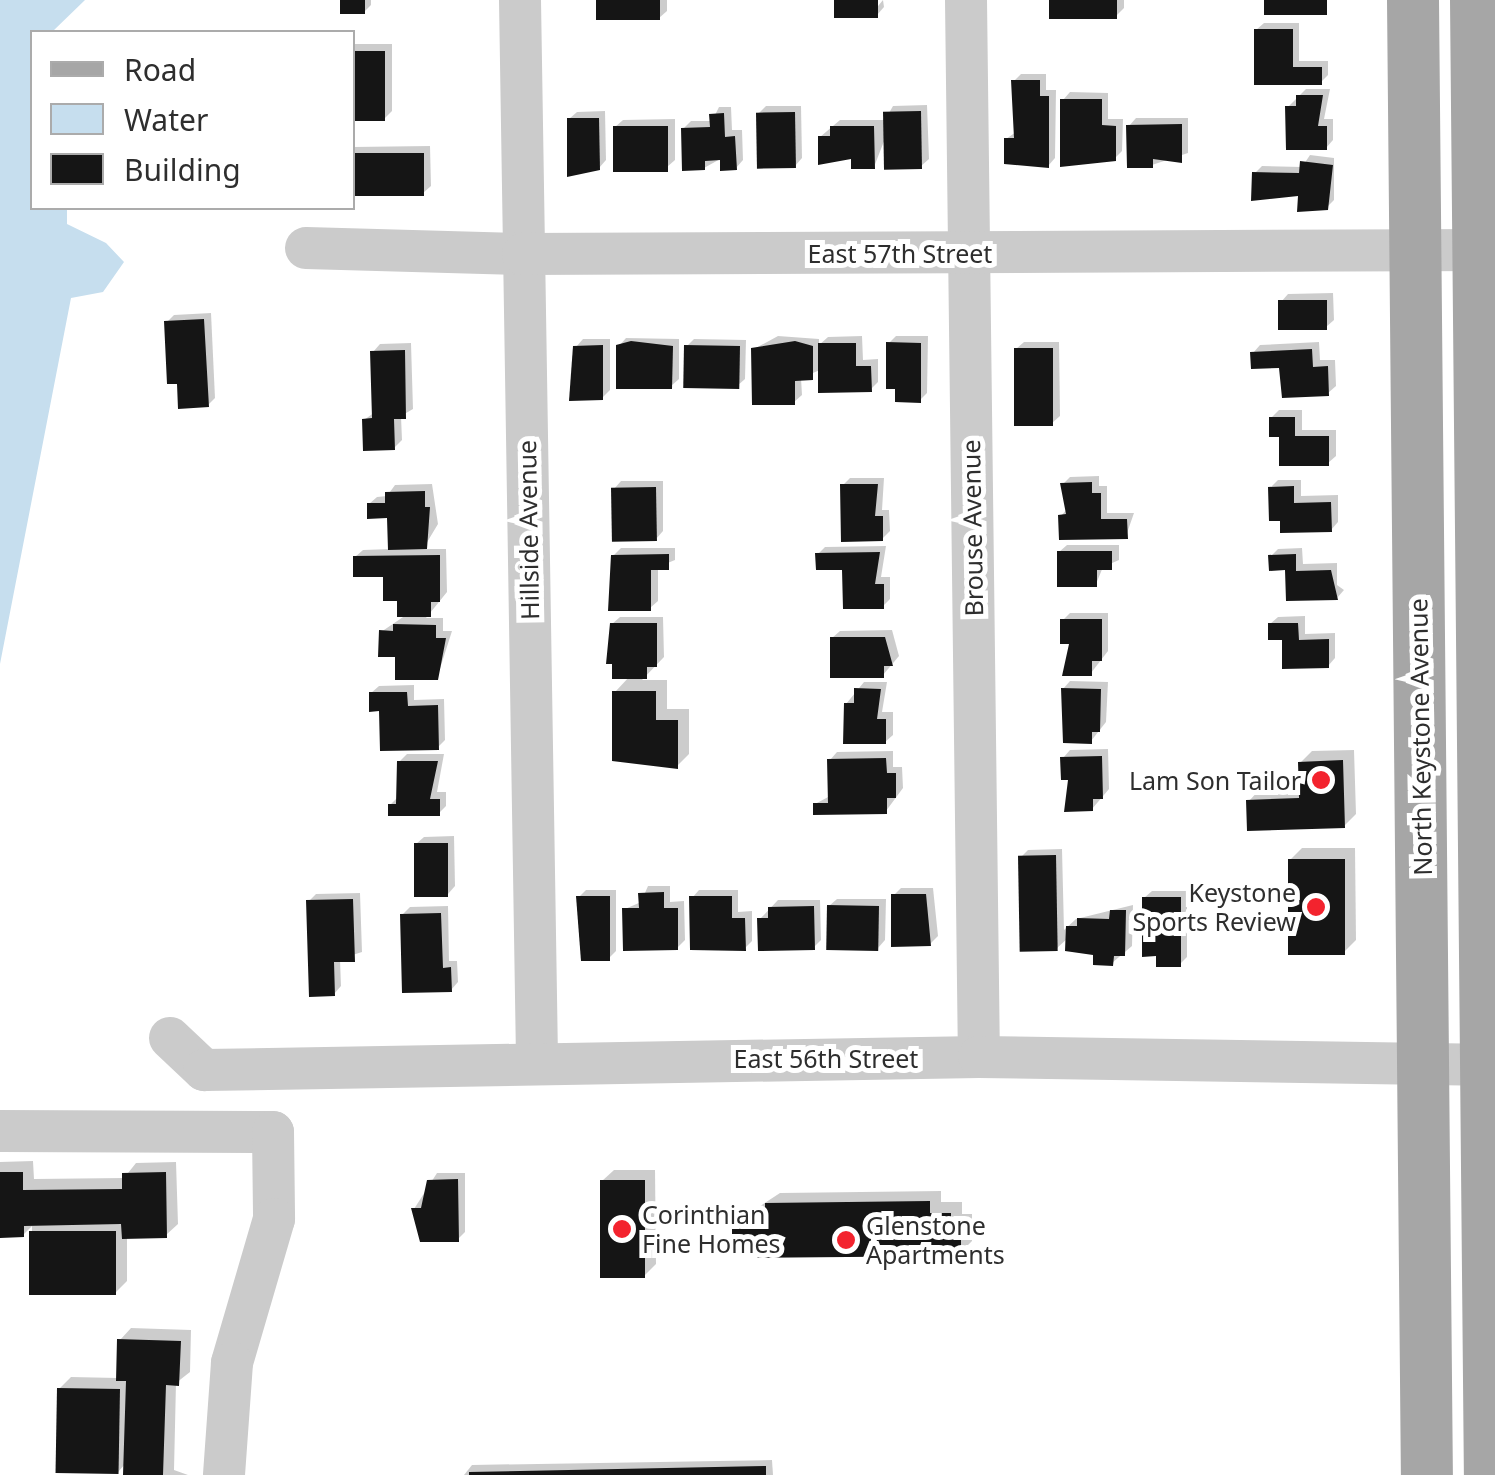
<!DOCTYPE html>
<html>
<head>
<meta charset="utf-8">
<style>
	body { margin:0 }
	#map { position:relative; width:1495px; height:1475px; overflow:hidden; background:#fff; font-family:"Noto Sans",sans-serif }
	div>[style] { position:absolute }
	.water>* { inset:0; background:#c6deee }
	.shadow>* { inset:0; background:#0003 }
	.building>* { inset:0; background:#151515; transform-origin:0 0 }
	.minor>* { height:42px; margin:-21px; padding:0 21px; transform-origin:21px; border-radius:21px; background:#cbcbcb }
	.major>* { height:52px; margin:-26px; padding:0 26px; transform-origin:26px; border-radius:26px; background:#a6a6a6 }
	.dots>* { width:28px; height:28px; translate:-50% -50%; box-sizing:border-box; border:5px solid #fff; border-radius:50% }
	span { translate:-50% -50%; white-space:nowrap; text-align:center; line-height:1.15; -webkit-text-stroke:10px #fff; paint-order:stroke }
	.street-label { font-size:25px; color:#2e2e2e }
	.poi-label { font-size:25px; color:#2e2e2e }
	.right { translate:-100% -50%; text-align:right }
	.left { translate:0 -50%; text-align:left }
	.legend { position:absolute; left:30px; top:30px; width:325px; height:180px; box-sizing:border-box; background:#fff; border:2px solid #ababab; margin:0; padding:12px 18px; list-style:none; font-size:30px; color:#2e2e2e }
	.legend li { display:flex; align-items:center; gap:20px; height:50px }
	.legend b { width:50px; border:2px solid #ababab }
</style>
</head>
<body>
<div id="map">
	<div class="water">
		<div style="clip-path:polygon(0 0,85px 0,52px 32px,32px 32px,32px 208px,67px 208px,67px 224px,106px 243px,124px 262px,103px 292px,71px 298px,0 664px)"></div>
	</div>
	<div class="shadow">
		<div style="clip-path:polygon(343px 0,371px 0,371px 5px,364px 12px)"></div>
		<div style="clip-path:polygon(599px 0,667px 0,667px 11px,659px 18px)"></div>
		<div style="clip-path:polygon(836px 0,872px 0,874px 11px,883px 0,884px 7px,877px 15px)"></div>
		<div style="clip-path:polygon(1051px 0,1124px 0,1124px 8px,1117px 15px)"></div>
		<div style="clip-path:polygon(1264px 23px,1299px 23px,1299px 61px,1328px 61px,1328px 75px,1321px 82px,1257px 83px,1256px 30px)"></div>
		<div style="clip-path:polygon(352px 44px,392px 44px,392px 111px,384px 119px,352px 119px)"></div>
		<div style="clip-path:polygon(1021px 74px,1046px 74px,1046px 90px,1056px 90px,1055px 158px,1048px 166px,1006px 139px,1016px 132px,1014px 81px)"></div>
		<div style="clip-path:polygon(1306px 89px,1330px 89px,1324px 119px,1333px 119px,1333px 140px,1326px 148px,1288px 107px)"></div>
		<div style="clip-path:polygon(1070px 92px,1108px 93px,1108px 119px,1123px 119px,1122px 151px,1115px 158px,1063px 100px)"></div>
		<div style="clip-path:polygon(927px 105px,929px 159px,921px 166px,886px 136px,874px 167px,854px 156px,821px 163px,820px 137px,840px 120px,885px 120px,893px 106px)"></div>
		<div style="clip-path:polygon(766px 106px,801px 106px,802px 158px,795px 166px,758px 114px)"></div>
		<div style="clip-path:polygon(719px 107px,731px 107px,732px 130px,742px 130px,743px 160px,736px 168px,722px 158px,704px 168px,683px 129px,691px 121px,712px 121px)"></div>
		<div style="clip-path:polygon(605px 111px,606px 160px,599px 168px,569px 119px,577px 112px)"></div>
		<div style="clip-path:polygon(1136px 118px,1188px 118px,1188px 153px,1152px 165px,1129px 126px)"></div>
		<div style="clip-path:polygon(675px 119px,675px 160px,667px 167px,615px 127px,623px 120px)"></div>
		<div style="clip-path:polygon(430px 146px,431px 186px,423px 193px,352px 174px,352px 147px)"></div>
		<div style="clip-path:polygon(1310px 155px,1334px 158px,1334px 200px,1327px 207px,1255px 173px,1262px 166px,1302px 167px)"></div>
		<div style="clip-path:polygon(1333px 293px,1334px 320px,1326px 327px,1281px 302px,1288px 294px)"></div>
		<div style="clip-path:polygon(211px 313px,215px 398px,208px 405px,167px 322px,174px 315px)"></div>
		<div style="clip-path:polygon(778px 336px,819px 339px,819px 345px,828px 337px,862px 336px,863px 360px,878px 359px,878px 382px,870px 390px,820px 370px,801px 378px,802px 395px,794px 402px,754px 349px)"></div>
		<div style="clip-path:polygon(896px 336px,928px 336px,927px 393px,920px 400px,889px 343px)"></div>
		<div style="clip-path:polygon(626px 338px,679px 339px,679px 379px,671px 386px,619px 346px)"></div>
		<div style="clip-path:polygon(583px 339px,610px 339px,610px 390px,602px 398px,576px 347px)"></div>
		<div style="clip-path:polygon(694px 339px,746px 340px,745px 379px,737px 386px,687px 346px)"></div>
		<div style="clip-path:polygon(1024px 342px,1059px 342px,1060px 416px,1052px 423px,1016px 349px)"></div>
		<div style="clip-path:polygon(1319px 342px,1320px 360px,1335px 360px,1336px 386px,1328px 393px,1253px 353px,1260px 345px)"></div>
		<div style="clip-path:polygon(411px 343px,413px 409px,401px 416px,402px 440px,394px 448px,364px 420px,375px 412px,373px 352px,380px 344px)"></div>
		<div style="clip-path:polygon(1279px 410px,1302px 410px,1302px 430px,1336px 430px,1336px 456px,1328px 463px,1282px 435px,1271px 418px)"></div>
		<div style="clip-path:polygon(1099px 476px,1099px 486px,1107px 486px,1107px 513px,1134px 513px,1126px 536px,1061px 516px,1067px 509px,1063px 484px,1070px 477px)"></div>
		<div style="clip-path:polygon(850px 478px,884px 478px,882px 510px,889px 510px,890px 531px,882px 539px,843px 485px)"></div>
		<div style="clip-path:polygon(1278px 480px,1301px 480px,1301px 496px,1338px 495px,1338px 522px,1331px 530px,1282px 518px,1270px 488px)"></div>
		<div style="clip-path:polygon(621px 481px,663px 481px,663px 531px,656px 539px,614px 489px)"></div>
		<div style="clip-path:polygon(432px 484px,438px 524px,423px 549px,446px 549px,447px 592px,426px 618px,443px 618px,443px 631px,452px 631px,437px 678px,397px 654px,381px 632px,406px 615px,385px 574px,355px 557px,363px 550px,391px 549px,390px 516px,369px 504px,377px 497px,387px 496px,395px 485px)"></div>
		<div style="clip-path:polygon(1067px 545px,1119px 545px,1119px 560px,1103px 567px,1096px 584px,1059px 552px)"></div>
		<div style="clip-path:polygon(886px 546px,881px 577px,890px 577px,890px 599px,883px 606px,844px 568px,818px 554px,825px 547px)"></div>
		<div style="clip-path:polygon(621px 548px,675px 548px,675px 560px,658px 567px,658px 601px,650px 608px,613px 556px)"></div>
		<div style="clip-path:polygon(1302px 548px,1303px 564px,1337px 563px,1337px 585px,1344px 590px,1337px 598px,1271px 556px,1278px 549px)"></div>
		<div style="clip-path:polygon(1070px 613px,1108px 613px,1108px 651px,1091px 673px,1063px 620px)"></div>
		<div style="clip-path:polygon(1305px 616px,1305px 634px,1335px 633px,1335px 658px,1328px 666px,1270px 624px,1278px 617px)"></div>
		<div style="clip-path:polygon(620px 617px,663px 617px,664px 657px,642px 680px,667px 680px,667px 709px,689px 709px,689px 754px,677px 766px,615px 692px,630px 676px,612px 624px)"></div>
		<div style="clip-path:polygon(892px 630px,899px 656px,883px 675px,832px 638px,840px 631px)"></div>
		<div style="clip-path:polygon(1070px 681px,1108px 682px,1106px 722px,1091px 741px,1063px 689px)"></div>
		<div style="clip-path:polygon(864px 682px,887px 682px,882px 712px,893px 712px,893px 735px,885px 742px,846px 704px)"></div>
		<div style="clip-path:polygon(414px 685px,414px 700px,444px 699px,445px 740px,438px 747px,382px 709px,371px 693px,379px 686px)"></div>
		<div style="clip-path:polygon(1108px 749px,1109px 789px,1092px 809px,1063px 758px,1070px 750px)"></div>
		<div style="clip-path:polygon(1354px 750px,1356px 814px,1344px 826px,1249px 801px,1260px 789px,1301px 788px,1300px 763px,1312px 751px)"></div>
		<div style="clip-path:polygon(893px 751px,893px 767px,902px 767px,903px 788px,886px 811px,815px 804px,830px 796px,830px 760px,837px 752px)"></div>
		<div style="clip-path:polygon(407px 754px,444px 754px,437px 792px,446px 792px,446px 806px,439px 813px,390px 805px,399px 796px,399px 762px)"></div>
		<div style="clip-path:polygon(454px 836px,455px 886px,448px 894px,416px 844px,424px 837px)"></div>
		<div style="clip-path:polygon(1302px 848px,1355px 848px,1356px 940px,1344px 952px,1290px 860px)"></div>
		<div style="clip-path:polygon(1062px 849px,1064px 930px,1076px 919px,1133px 905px,1132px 946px,1112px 963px,1068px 938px,1057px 948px,1021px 857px,1028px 850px)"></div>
		<div style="clip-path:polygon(648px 886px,670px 886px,670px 902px,684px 901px,685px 940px,677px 948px,625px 909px,641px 902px)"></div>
		<div style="clip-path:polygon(901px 888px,933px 888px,938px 936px,930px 944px,893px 896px)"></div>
		<div style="clip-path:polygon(586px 890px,616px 890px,616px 951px,609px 958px,579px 897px)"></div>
		<div style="clip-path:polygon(699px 890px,738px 890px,738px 912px,752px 911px,752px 941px,745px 948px,692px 898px)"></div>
		<div style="clip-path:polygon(1152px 891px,1187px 891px,1187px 957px,1180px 964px,1144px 898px)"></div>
		<div style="clip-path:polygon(360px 893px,362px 952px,340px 959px,341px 986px,334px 994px,309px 901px,316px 894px)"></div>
		<div style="clip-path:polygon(837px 899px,886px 899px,885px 940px,878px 948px,829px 906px)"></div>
		<div style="clip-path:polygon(778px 900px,820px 900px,821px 940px,813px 948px,760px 919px)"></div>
		<div style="clip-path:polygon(448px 906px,449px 961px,457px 961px,458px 982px,451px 990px,402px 915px,410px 907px)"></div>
		<div style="clip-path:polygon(33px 1161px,34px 1179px,124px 1178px,136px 1163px,176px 1162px,178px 1224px,166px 1235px,127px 1236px,127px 1281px,115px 1293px,32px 1294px,32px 1226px,23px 1235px,0 1235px,0 1162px)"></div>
		<div style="clip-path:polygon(614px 1170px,655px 1170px,656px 1264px,644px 1276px,602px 1181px)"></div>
		<div style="clip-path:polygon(437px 1173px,465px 1173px,465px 1232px,458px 1239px,414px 1209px)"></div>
		<div style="clip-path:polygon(941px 1191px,941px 1202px,962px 1202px,962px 1214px,972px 1214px,972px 1241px,960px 1253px,734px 1223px,780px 1193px)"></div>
		<div style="clip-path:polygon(131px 1328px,191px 1330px,190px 1372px,176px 1383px,174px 1470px,188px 1475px,123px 1475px,126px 1463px,118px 1472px,59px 1389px,71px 1377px,118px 1378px,120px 1340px)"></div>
		<div style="clip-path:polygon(772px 1460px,773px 1475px,464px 1475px,472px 1465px)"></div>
	</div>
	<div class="building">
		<div style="left:340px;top:0;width:25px;height:14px"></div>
		<div style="left:596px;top:0;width:64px;height:20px"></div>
		<div style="left:834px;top:0;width:44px;height:18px"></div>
		<div style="left:1049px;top:0;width:68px;height:19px"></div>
		<div style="left:1264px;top:0;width:63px;height:15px"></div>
		<div style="clip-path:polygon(1254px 29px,1293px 29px,1293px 67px,1322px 67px,1322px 85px,1254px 85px)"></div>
		<div style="left:352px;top:51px;width:33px;height:70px"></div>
		<div style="clip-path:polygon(1011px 80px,1040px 80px,1040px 96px,1049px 96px,1049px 168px,1004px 164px,1004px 138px,1014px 138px)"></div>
		<div style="clip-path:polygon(1296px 95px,1323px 95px,1318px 126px,1327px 126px,1327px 150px,1286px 150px,1285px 106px,1296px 106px)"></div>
		<div style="clip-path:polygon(1060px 99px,1102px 99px,1102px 125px,1116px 126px,1116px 161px,1060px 167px)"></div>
		<div style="left:921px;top:111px;width:58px;height:38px;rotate:89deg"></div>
		<div style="left:795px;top:112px;width:56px;height:39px;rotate:89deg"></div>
		<div style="clip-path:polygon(724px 113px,725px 137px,735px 136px,737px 170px,720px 171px,720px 160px,705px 161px,705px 170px,682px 171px,681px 128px,710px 127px,709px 114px)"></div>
		<div style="clip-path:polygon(567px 118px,599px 118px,600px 170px,567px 177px)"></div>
		<div style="clip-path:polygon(1182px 124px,1182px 163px,1153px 159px,1153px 168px,1127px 168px,1126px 125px)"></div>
		<div style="left:613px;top:126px;width:55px;height:46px"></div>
		<div style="clip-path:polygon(830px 126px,874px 126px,875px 169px,851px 169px,851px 159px,818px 165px,818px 136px,830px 136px)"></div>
		<div style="left:352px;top:153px;width:72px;height:43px"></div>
		<div style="clip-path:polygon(1300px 161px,1333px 165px,1328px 210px,1297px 212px,1298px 196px,1251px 201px,1252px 172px,1299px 173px)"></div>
		<div style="left:1278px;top:300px;width:49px;height:30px"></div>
		<div style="clip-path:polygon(204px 319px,209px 407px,178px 409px,177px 384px,167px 384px,164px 321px)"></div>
		<div style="clip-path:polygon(631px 341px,673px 346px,672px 389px,616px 389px,616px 345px)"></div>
		<div style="clip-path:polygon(795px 341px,813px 346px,813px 380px,795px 381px,795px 405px,752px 405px,751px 348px)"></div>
		<div style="clip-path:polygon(886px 342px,921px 343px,921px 403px,895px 402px,895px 389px,886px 389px)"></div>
		<div style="clip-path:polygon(818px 343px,856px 343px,856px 366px,871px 366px,872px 392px,818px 393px)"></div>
		<div style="clip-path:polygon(603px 345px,603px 400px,569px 401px,573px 346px)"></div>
		<div style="left:684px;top:345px;width:56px;height:43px;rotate:1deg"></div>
		<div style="left:1014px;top:348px;width:39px;height:78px"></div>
		<div style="clip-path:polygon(1312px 349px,1313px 367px,1328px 366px,1329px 396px,1282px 398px,1279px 368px,1251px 369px,1250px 352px)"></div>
		<div style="clip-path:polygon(405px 350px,406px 419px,394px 419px,395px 450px,363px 451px,362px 419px,372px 418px,370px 351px)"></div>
		<div style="clip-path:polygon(1269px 417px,1295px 417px,1295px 436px,1329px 436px,1329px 466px,1279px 466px,1279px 437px,1269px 437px)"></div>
		<div style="clip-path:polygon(1092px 482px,1092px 493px,1101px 493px,1101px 519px,1127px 519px,1128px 539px,1059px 540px,1058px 515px,1066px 514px,1060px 483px)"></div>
		<div style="clip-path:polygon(840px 484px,878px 484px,875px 516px,883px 516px,883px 541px,841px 542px)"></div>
		<div style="clip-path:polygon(1294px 486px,1294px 503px,1331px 502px,1332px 532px,1280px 533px,1280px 521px,1269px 521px,1268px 487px)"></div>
		<div style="left:656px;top:487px;width:54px;height:45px;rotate:89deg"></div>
		<div style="clip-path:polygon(425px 491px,425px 507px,430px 507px,427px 549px,388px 550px,387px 518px,367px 519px,367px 503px,385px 503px,385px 492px)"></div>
		<div style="clip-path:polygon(1057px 551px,1112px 551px,1112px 570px,1097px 570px,1097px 587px,1057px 587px)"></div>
		<div style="clip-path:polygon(880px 552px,875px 584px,884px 584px,884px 609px,843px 609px,842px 570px,816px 570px,815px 553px)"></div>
		<div style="clip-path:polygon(669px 554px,669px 570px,651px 570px,651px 611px,608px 611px,611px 555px)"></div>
		<div style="clip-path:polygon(1296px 554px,1296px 571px,1331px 570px,1338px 600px,1286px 601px,1285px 570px,1269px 571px,1268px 555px)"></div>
		<div style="clip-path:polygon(440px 555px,440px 602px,431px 602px,431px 617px,397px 617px,397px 601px,383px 601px,383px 577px,353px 577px,353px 556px)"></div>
		<div style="clip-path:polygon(1060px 619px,1102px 619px,1102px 661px,1092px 661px,1092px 676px,1062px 676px,1069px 644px,1060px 644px)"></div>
		<div style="clip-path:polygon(610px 623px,657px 623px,657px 667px,647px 667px,647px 679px,612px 679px,612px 664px,606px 664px)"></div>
		<div style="clip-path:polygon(1268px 623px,1298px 623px,1299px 640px,1329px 639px,1329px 668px,1282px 669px,1282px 640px,1268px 640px)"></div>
		<div style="clip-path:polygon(393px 624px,436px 625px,436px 638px,446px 638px,438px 680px,395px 680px,395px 657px,378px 657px,379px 630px,393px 631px)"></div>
		<div style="clip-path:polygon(830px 637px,885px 637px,893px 666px,884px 666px,884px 678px,830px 678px)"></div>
		<div style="clip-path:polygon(854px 688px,881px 689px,877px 719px,886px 719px,886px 744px,843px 744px,844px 703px,854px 703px)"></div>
		<div style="clip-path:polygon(1061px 688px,1101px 689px,1100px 732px,1092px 732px,1092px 744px,1063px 743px)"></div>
		<div style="clip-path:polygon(612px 691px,656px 691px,656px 720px,678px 720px,678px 769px,612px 761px)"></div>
		<div style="clip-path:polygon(369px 692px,407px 692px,408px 706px,438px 705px,439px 750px,380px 751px,379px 711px,369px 712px)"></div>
		<div style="clip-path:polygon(1102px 756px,1103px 799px,1093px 799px,1093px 811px,1064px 812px,1068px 780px,1061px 780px,1060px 757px)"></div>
		<div style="clip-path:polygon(886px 758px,887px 773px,896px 773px,896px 798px,887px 798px,887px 814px,813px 815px,813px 803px,828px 803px,827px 759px)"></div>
		<div style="clip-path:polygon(1343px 760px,1345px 828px,1247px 831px,1246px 800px,1299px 798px,1298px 762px)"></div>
		<div style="clip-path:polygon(397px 761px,438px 761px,430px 799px,440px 799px,440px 816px,388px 816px,388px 804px,396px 804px)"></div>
		<div style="left:414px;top:843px;width:34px;height:54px"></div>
		<div style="left:1056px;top:855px;width:96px;height:38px;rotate:89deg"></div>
		<div style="left:1288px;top:859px;width:57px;height:96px"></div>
		<div style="clip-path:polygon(664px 892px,664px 908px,678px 908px,678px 950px,623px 951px,622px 908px,639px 908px,638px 893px)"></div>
		<div style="clip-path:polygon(891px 894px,926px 894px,931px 946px,891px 947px)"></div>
		<div style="clip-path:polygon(576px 896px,610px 896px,610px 961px,581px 961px)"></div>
		<div style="clip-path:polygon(689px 896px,732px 896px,732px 918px,745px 918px,746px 951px,690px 950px)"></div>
		<div style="clip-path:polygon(1142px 897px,1181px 897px,1181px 967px,1156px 967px,1156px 956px,1142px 957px)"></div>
		<div style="clip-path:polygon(353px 899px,355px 962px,334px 962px,335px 996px,309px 997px,306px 900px)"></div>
		<div style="left:827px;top:905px;width:52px;height:45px;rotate:1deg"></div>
		<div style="clip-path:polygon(814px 906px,815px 950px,758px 951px,757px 918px,768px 918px,768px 907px)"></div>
		<div style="clip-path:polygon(1110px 910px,1126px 910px,1125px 956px,1114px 956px,1113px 966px,1093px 965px,1093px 955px,1065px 951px,1066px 926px,1077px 926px,1077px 918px,1109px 919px)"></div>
		<div style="clip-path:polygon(441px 913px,443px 968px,451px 967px,452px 992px,402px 993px,400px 914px)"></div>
		<div style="clip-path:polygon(0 1172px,23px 1172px,23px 1190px,122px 1189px,122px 1173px,166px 1172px,167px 1238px,122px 1239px,121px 1224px,24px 1226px,24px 1237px,0 1238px)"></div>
		<div style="clip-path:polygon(458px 1179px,459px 1242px,420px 1242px,411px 1208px,421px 1208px,427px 1180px)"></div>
		<div style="left:600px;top:1180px;width:45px;height:98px"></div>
		<div style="clip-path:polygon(930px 1201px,930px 1213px,951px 1213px,951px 1225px,961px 1225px,961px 1256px,732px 1258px,732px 1222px,765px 1214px,765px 1203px)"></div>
		<div style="left:116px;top:1231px;width:64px;height:87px;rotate:90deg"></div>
		<div style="clip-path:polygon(117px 1339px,181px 1341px,179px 1386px,166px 1385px,163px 1475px,123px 1475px,126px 1381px,116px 1381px)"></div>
		<div style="left:57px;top:1388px;width:63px;height:85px;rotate:1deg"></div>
		<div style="clip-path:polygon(766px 1466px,766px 1475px,469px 1475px,469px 1472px)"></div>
	</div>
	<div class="minor">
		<div style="left:520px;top:0;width:1060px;rotate:89.08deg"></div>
		<div style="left:966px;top:0;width:1057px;rotate:89.3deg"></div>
		<div style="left:306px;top:248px;width:217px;rotate:1.6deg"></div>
		<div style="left:523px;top:254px;width:972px;rotate:-0.24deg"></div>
		<div style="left:170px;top:1038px;width:47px;rotate:43.3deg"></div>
		<div style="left:204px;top:1070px;width:775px;rotate:-0.96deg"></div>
		<div style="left:979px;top:1057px;width:516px;rotate:0.89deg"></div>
		<div style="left:0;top:1131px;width:273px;rotate:0.2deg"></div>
		<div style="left:273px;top:1132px;width:87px;rotate:89.3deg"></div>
		<div style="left:274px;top:1219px;width:150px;rotate:106.3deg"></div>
		<div style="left:232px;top:1363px;width:112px;rotate:94.1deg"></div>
	</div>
	<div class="major">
		<div style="left:1413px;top:0;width:1475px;rotate:89.46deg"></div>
		<div style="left:1476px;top:0;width:1475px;rotate:89.46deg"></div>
	</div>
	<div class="dots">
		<div style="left:1321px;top:780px;background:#f3232e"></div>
		<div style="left:1316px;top:907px;background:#f3232e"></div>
		<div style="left:622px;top:1229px;background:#f3232e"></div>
		<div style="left:846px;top:1240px;background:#f3232e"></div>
	</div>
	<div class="street-label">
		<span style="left:900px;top:253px">East 57th Street</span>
		<span style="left:972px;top:528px;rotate:-91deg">Brouse Avenue</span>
		<span style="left:528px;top:530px;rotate:-91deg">Hillside Avenue</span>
		<span style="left:1420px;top:737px;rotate:-91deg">North Keystone Avenue</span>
		<span style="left:826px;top:1058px">East 56th Street</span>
	</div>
	<div class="poi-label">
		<span class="right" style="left:1301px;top:780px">Lam Son Tailor</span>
		<span class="right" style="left:1296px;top:907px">Keystone<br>Sports Review</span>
		<span class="left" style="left:642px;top:1229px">Corinthian<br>Fine Homes</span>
		<span class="left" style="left:866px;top:1240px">Glenstone<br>Apartments</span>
	</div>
	<ul class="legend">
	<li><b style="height:12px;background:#a6a6a6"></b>Road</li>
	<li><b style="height:28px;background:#c6deee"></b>Water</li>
	<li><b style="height:28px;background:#151515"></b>Building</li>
	</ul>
</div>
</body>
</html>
